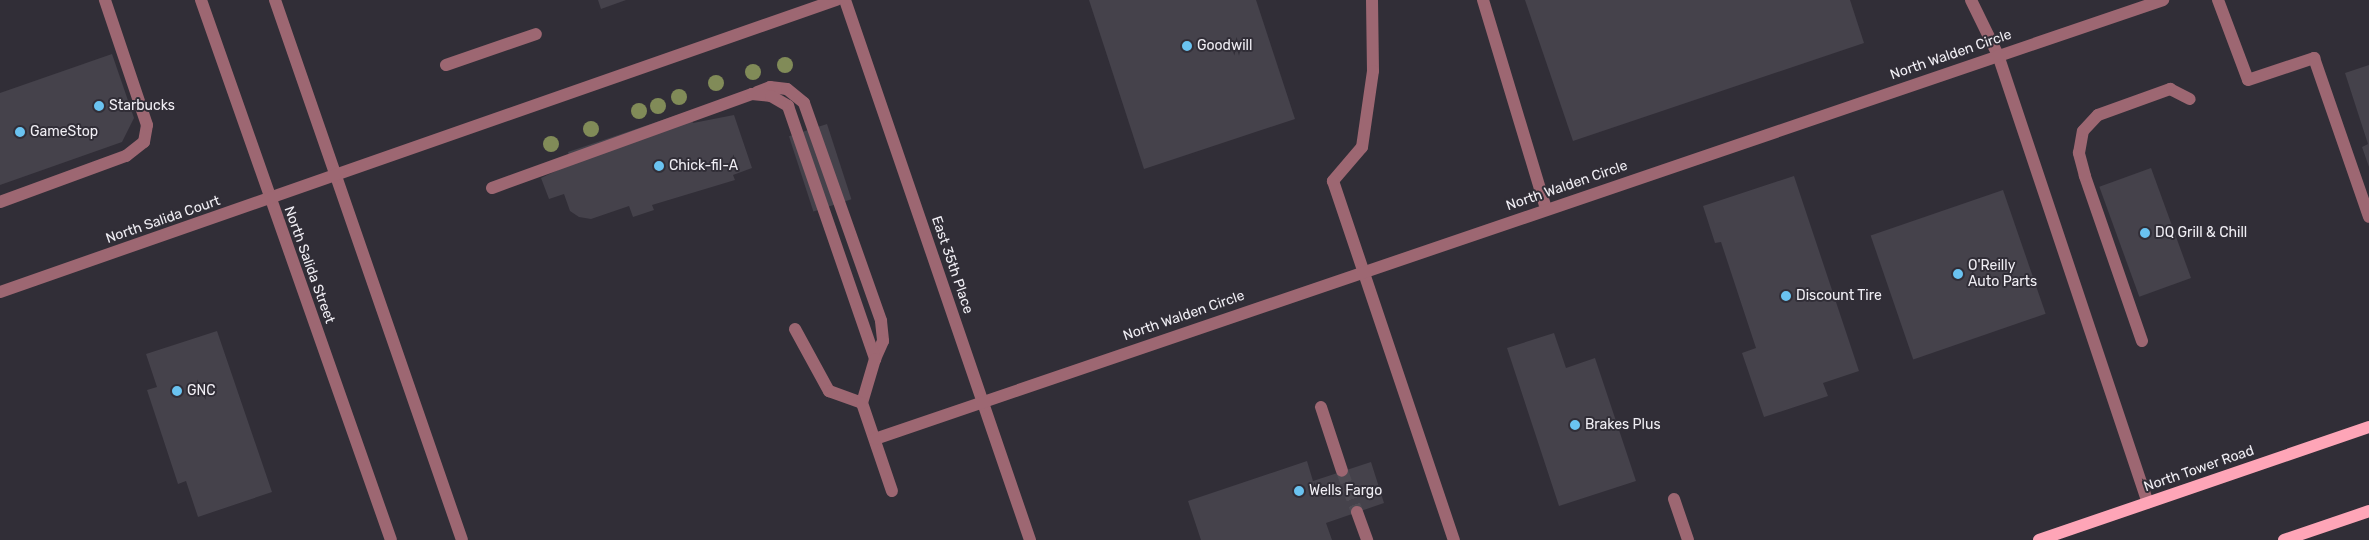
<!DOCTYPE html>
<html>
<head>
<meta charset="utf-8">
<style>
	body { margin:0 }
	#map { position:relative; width:2369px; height:540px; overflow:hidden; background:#312e37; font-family:Rubik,sans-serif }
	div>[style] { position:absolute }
	.building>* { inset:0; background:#45424b; transform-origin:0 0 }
	.minor-tunnel>* { height:12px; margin-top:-6px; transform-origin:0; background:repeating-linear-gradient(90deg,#4e4b53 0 12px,transparent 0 18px) }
	.minor>* { height:12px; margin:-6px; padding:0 6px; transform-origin:6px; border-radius:6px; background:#9d6772 }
	.major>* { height:12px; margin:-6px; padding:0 6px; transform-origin:6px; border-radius:6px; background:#fea5b7 }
	.trees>* { width:16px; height:16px; margin:-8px; border-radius:50%; background:#818b58 }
	.dots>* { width:14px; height:14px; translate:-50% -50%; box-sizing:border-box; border:2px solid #312e37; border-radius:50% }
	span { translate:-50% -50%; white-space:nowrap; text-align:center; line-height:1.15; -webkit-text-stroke:4px #312e37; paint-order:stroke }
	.poi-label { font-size:14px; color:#f0eef4 }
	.left { translate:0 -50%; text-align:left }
	.street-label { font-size:14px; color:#f0eef4 }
</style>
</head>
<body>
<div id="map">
	<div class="building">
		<div style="clip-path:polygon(598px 0,626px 0,601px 9px)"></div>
		<div style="clip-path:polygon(1089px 0,1256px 0,1295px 119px,1144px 169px)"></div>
		<div style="clip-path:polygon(1525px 0,1850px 0,1864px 43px,1573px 141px)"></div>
		<div style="clip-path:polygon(112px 54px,134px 118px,122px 142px,0 185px,0 93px)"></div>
		<div style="clip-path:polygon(2369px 65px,2369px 167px,2362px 147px,2368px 144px,2345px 73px)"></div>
		<div style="clip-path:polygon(689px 111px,693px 123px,734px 115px,752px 168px,733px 175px,735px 180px,652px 205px,654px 210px,633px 217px,629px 206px,591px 219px,579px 217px,570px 211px,564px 194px,549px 199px,541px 178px,571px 164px,568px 152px)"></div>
		<div style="left:827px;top:124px;width:79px;height:40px;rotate:72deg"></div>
		<div style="left:2151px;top:168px;width:117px;height:55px;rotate:70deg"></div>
		<div style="clip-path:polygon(1794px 176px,1859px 371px,1823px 383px,1828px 396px,1764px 417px,1742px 353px,1756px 348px,1721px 242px,1715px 243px,1703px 206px)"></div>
		<div style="left:2003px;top:190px;width:131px;height:140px;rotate:71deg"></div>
		<div style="clip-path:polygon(217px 331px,272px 492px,198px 517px,186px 481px,178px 484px,147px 390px,157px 387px,146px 354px)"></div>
		<div style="clip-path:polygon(1554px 333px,1566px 368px,1595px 358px,1636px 481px,1559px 506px,1507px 348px)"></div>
		<div style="clip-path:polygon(1307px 461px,1313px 481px,1371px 462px,1384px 503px,1326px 523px,1332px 540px,1201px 540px,1188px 501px)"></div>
	</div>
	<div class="minor-tunnel">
		<div style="left:1342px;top:471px;width:44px;rotate:69.9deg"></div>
	</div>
	<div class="minor">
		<div style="left:201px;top:0;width:572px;rotate:70.62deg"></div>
		<div style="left:275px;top:0;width:571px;rotate:70.9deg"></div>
		<div style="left:845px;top:0;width:571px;rotate:71.09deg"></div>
		<div style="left:1372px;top:0;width:71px;rotate:89.2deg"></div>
		<div style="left:1373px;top:71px;width:77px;rotate:98.2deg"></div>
		<div style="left:1362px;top:147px;width:45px;rotate:130.5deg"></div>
		<div style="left:1333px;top:181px;width:379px;rotate:71.4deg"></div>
		<div style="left:1483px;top:0;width:218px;rotate:73.2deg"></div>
		<div style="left:1971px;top:0;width:61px;rotate:63.9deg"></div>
		<div style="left:1998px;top:55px;width:472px;rotate:71.5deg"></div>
		<div style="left:2218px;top:0;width:85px;rotate:69.4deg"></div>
		<div style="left:2248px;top:80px;width:70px;rotate:-18.4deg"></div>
		<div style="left:2314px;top:58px;width:168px;rotate:70.9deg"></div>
		<div style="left:446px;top:65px;width:95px;rotate:-19deg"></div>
		<div style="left:757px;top:92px;width:14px;rotate:-21deg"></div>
		<div style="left:770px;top:87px;width:17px;rotate:7deg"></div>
		<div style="left:787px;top:89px;width:22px;rotate:39deg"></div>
		<div style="left:804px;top:103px;width:231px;rotate:70.5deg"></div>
		<div style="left:881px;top:321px;width:20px;rotate:84deg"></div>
		<div style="left:883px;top:341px;width:20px;rotate:114deg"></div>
		<div style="left:492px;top:188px;width:276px;rotate:-19.9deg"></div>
		<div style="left:752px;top:94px;width:19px;rotate:6deg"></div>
		<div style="left:771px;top:96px;width:20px;rotate:30deg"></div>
		<div style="left:788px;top:106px;width:268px;rotate:71deg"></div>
		<div style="left:875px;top:359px;width:46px;rotate:106.5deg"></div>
		<div style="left:0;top:202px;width:134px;rotate:-20.1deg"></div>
		<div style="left:126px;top:156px;width:23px;rotate:-38deg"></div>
		<div style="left:144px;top:142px;width:17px;rotate:-80deg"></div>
		<div style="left:147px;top:125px;width:132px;rotate:-108.6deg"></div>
		<div style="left:0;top:292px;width:886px;rotate:-19.25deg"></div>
		<div style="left:795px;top:329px;width:71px;rotate:61.3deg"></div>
		<div style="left:829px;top:391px;width:35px;rotate:20deg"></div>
		<div style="left:862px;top:403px;width:93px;rotate:71.2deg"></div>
		<div style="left:2142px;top:341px;width:175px;rotate:-109.1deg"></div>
		<div style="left:2085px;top:176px;width:24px;rotate:-105deg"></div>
		<div style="left:2079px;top:153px;width:22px;rotate:-80deg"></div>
		<div style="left:2083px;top:131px;width:22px;rotate:-47deg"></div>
		<div style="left:2098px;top:115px;width:77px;rotate:-19.9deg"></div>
		<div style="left:2170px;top:89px;width:22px;rotate:27deg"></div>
		<div style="left:1321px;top:407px;width:67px;rotate:71.8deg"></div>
		<div style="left:875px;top:439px;width:1361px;rotate:-18.82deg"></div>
		<div style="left:1674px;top:499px;width:43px;rotate:71.1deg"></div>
		<div style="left:1357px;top:512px;width:30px;rotate:70deg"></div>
	</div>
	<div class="major">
		<div style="left:2039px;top:540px;width:349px;rotate:-18.9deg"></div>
		<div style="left:2284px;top:540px;width:90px;rotate:-18.8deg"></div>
	</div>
	<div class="trees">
		<div style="left:785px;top:65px"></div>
		<div style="left:753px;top:72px"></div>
		<div style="left:716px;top:83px"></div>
		<div style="left:679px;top:97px"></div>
		<div style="left:658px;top:106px"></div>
		<div style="left:639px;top:111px"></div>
		<div style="left:591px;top:129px"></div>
		<div style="left:551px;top:144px"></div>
	</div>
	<div class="dots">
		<div style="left:1187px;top:46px;background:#6ac3f1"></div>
		<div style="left:99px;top:106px;background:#6ac3f1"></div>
		<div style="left:20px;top:132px;background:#6ac3f1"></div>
		<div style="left:659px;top:166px;background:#6ac3f1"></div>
		<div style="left:2145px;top:233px;background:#6ac3f1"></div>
		<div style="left:1958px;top:274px;background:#6ac3f1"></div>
		<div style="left:1786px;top:296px;background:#6ac3f1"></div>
		<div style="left:177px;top:391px;background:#6ac3f1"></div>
		<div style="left:1575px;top:425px;background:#6ac3f1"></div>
		<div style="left:1299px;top:491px;background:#6ac3f1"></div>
	</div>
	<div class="poi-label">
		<span class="left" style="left:1197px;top:46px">Goodwill</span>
		<span class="left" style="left:109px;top:106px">Starbucks</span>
		<span class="left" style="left:30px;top:132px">GameStop</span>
		<span class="left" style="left:669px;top:166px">Chick-fil-A</span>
		<span class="left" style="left:2155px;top:233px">DQ Grill &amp; Chill</span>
		<span class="left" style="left:1968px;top:274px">O'Reilly<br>Auto Parts</span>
		<span class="left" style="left:1796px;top:296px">Discount Tire</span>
		<span class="left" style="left:187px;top:391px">GNC</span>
		<span class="left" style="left:1585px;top:425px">Brakes Plus</span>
		<span class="left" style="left:1309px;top:491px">Wells Fargo</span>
	</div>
	<div class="street-label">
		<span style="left:1951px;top:55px;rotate:-19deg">North Walden Circle</span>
		<span style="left:1567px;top:186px;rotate:-19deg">North Walden Circle</span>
		<span style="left:163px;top:220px;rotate:-19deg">North Salida Court</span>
		<span style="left:309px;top:265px;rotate:70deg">North Salida Street</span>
		<span style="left:952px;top:265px;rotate:71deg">East 35th Place</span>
		<span style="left:1184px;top:316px;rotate:-19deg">North Walden Circle</span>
		<span style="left:2199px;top:469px;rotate:-19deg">North Tower Road</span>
	</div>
</div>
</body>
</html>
